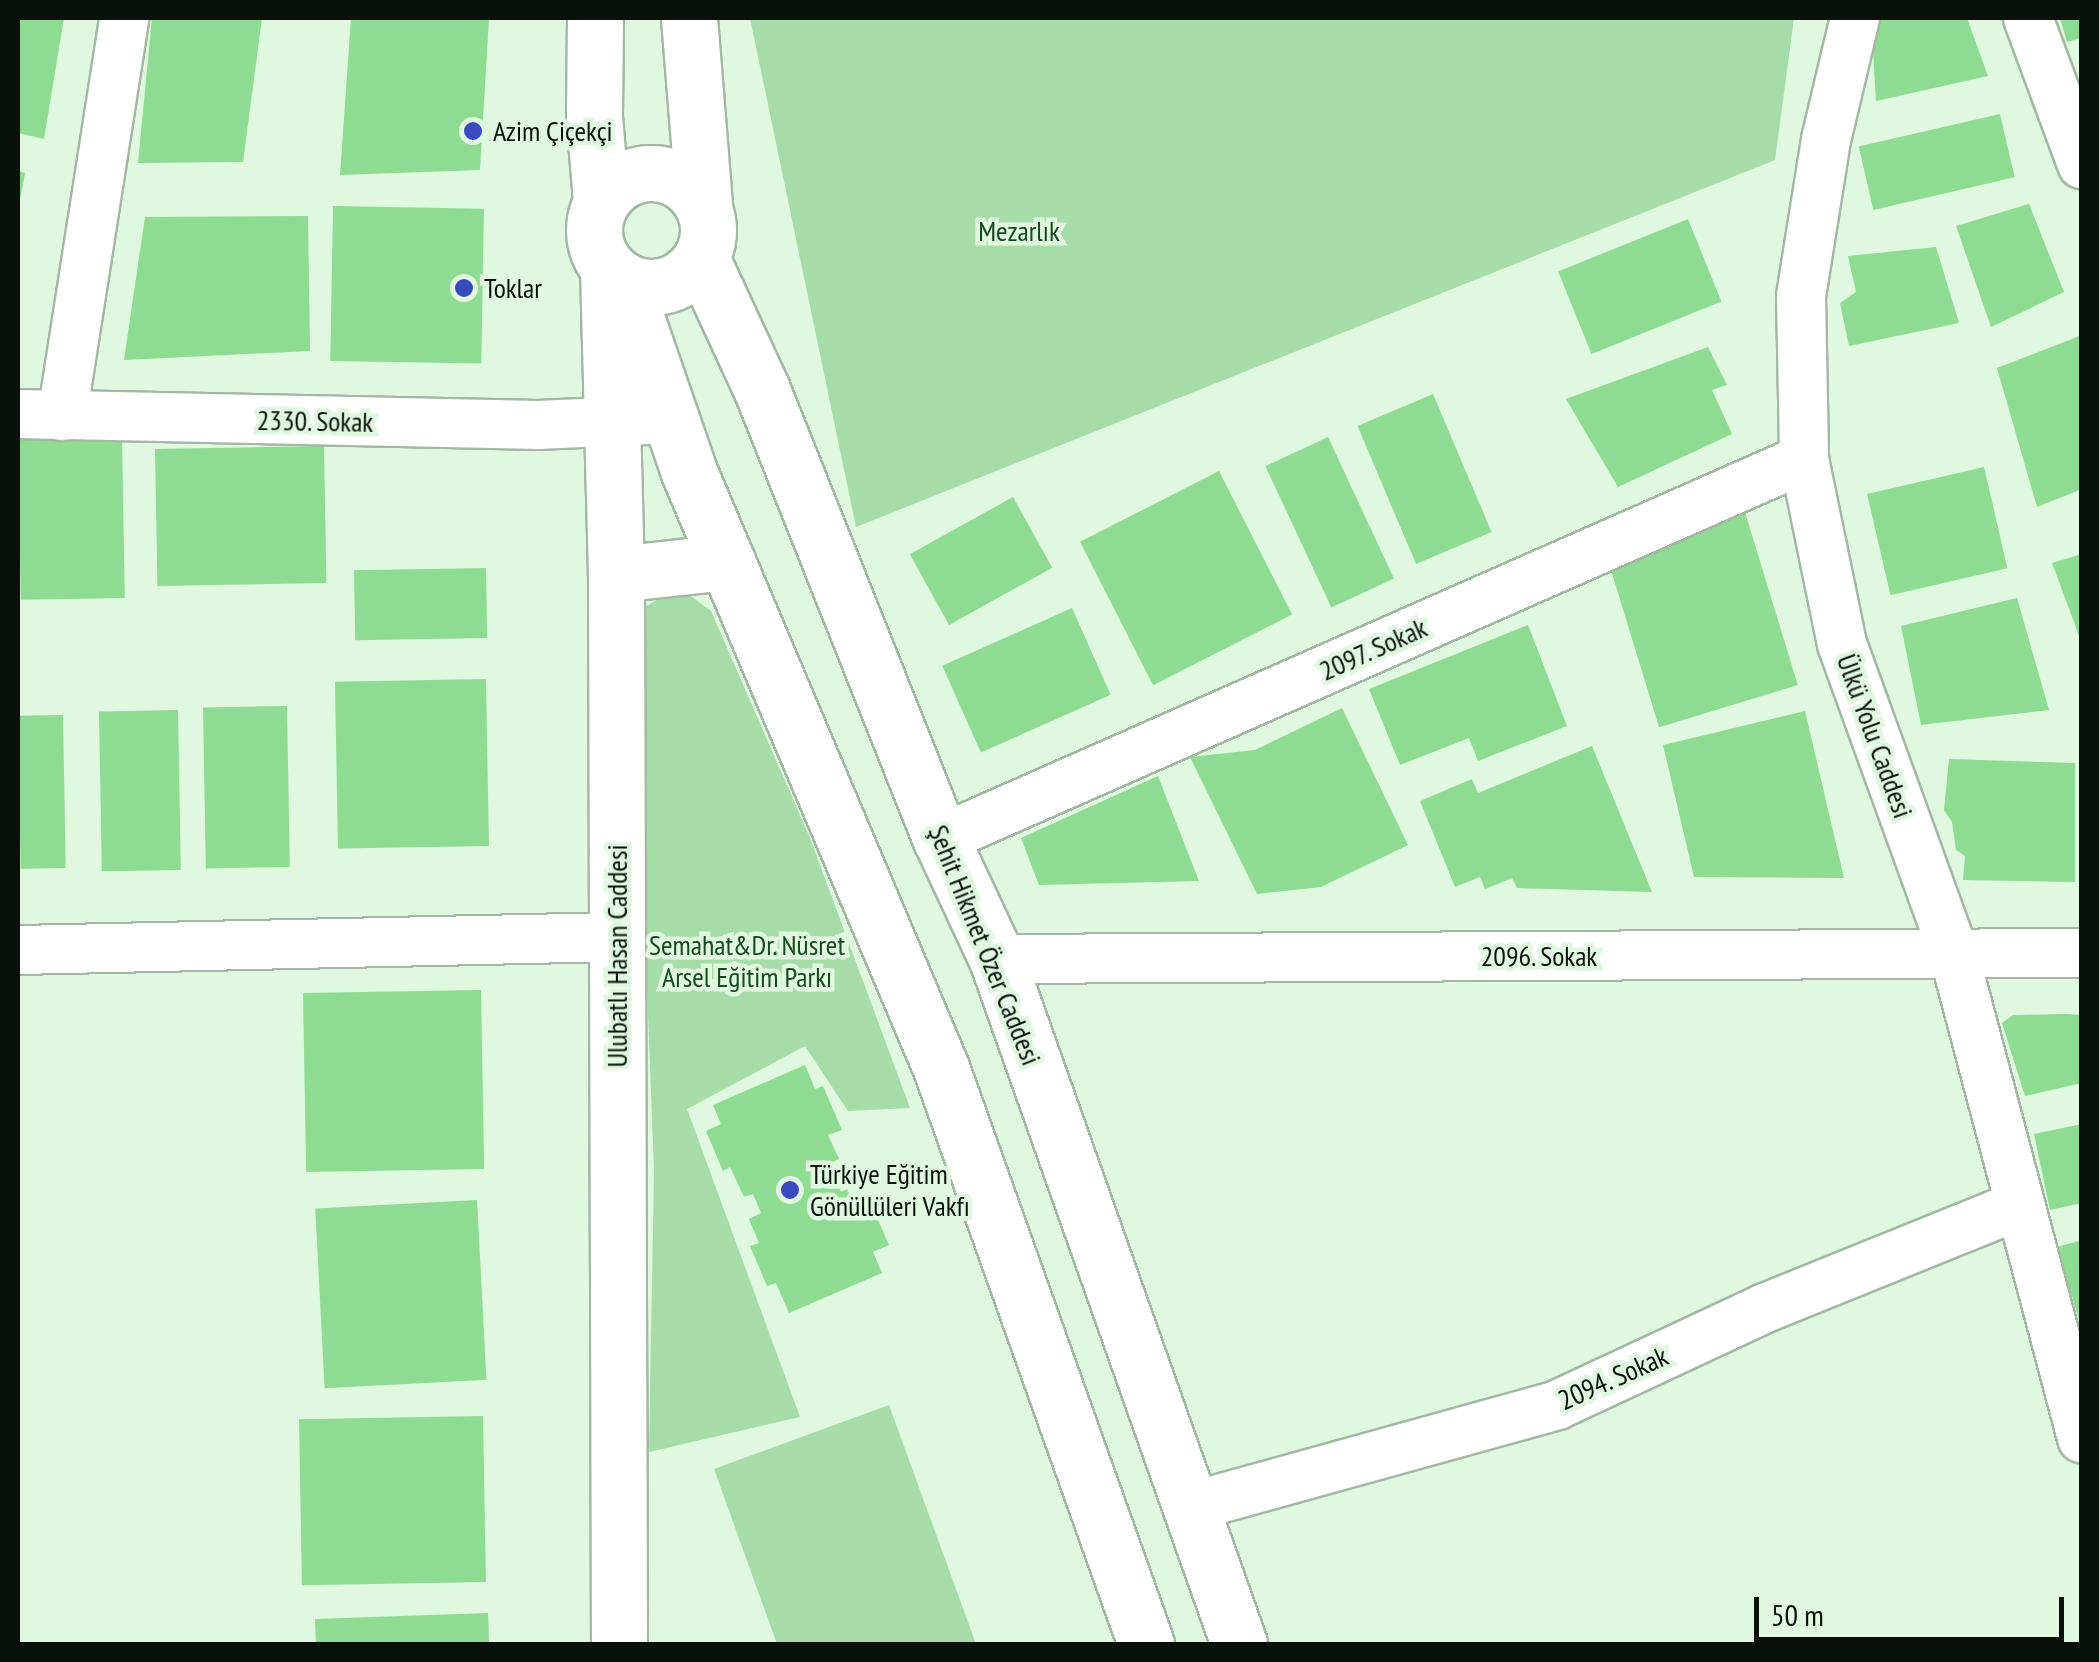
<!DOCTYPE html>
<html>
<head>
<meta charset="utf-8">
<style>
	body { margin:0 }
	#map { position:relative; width:2099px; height:1662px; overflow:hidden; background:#e0f7e0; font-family:"PT Sans Narrow",sans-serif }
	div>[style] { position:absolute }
	.green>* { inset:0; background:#a5dca7 }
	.building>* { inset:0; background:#8edb92; transform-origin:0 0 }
	.roads { filter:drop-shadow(2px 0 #a2b8a3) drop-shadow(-2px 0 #a2b8a3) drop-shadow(0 2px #a2b8a3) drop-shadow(0 -2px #a2b8a3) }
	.street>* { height:48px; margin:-24px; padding:0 24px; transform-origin:24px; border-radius:24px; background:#fff }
	.secondary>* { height:55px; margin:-27.5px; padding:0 27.5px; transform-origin:27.5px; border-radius:27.5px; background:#fff }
	.primary>* { height:55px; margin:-27.5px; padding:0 27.5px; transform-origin:27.5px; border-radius:27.5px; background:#fff }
	.primary>.ring { margin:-27.5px; padding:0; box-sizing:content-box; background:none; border:55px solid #fff; border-radius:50% }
	.dots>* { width:28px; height:28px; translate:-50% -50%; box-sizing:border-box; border:5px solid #e0f7e0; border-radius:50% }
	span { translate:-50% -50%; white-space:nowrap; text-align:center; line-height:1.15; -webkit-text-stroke:9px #e0f7e0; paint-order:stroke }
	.poi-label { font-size:28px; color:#09110a }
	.left { translate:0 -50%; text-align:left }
	.park-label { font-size:28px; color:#154a1c }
	.street-label { font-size:28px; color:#09110a }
	.frame { position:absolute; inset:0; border:20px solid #09110a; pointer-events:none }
	.scale { position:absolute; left:1754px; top:1597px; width:310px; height:45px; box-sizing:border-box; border:5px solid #09110a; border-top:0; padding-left:12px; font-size:30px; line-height:35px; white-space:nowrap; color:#09110a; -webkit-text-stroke:8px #e0f7e0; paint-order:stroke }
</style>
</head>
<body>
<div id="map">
	<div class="green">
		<div style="clip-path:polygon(750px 18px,1794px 18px,1775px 160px,856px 527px)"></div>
		<div style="clip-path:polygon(688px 594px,711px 611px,810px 838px,910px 1108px,848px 1111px,805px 1046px,687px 1109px,800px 1417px,649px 1452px,654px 1171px,634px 646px,641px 609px,664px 596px)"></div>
		<div style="clip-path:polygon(889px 1405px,976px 1644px,777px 1644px,714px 1469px)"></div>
	</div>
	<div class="building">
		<div style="clip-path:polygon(18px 18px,64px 18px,44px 139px,18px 133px)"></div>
		<div style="clip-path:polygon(152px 18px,262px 18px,243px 162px,138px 163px)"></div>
		<div style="clip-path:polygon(351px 18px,489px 18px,480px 170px,340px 175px)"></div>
		<div style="clip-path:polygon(1882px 18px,1967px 18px,1988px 76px,1876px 101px,1873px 51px)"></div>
		<div style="clip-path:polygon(2060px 18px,2082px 18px,2082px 38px,2067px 42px)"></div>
		<div style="left:2000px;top:114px;width:65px;height:145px;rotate:77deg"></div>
		<div style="clip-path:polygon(18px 171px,25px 173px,19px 205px,18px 205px)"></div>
		<div style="clip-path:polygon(2029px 204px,2064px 292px,1991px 327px,1956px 226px)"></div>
		<div style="left:333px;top:206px;width:151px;height:155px;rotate:1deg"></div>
		<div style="clip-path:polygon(308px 216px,310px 351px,124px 360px,145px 217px)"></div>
		<div style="left:1688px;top:219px;width:89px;height:140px;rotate:68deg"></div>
		<div style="clip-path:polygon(1936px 247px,1959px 323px,1849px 346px,1840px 303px,1856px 292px,1848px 256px)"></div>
		<div style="clip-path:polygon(2082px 335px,2082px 489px,2037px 507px,1997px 368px)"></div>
		<div style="clip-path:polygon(1708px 347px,1727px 385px,1712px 390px,1732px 434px,1618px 487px,1566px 399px)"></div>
		<div style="left:1433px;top:394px;width:150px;height:82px;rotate:67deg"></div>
		<div style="left:1328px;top:437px;width:156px;height:69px;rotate:65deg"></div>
		<div style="left:122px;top:438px;width:160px;height:104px;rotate:89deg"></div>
		<div style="left:324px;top:446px;width:137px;height:169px;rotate:89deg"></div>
		<div style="left:1984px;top:467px;width:104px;height:120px;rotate:77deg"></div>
		<div style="left:1219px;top:471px;width:161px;height:156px;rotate:63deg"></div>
		<div style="left:1013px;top:497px;width:81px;height:118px;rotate:61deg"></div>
		<div style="left:1744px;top:509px;width:184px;height:145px;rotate:73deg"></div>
		<div style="clip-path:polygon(2082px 554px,2082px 641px,2081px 641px,2052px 563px)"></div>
		<div style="left:486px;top:568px;width:70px;height:132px;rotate:89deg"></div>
		<div style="clip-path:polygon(2017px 598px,2049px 710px,1921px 725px,1901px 626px)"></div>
		<div style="left:1072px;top:608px;width:95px;height:142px;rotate:66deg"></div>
		<div style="clip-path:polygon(1528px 625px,1567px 726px,1478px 761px,1469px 738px,1400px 765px,1369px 689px)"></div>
		<div style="left:486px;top:679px;width:167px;height:151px;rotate:89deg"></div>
		<div style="left:287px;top:706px;width:161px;height:84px;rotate:89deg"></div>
		<div style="clip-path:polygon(1342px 708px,1408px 845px,1321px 887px,1257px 894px,1190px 757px,1255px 750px)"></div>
		<div style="left:178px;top:710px;width:160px;height:79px;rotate:89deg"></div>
		<div style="clip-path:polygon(1805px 711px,1844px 878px,1694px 877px,1663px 745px)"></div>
		<div style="left:63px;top:715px;width:153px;height:45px;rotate:89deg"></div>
		<div style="clip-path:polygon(1592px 746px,1652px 892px,1517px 888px,1512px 878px,1485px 889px,1480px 877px,1455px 887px,1420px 801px,1472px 779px,1478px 793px)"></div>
		<div style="clip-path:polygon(1949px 759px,2075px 763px,2075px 882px,1963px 880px,1965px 856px,1956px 850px,1952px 822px,1944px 810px)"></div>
		<div style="clip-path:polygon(1158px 776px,1199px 881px,1039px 885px,1021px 838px)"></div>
		<div style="left:481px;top:990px;width:179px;height:178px;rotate:89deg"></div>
		<div style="clip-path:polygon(2067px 1014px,2082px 1015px,2082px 1083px,2025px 1096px,2002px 1023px,2013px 1015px)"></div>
		<div style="clip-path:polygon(805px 1065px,815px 1089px,823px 1086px,842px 1130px,828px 1135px,839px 1159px,829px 1164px,841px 1192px,847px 1189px,857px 1211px,871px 1204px,889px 1245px,873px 1252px,882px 1273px,789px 1313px,776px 1283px,767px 1286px,750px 1246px,759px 1243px,749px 1219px,761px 1213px,753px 1194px,744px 1197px,730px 1167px,723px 1171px,706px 1131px,721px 1124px,713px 1105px)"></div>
		<div style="clip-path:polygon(2082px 1124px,2082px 1203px,2050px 1210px,2034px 1134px)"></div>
		<div style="left:477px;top:1200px;width:180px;height:162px;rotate:87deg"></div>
		<div style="clip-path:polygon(2082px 1240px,2082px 1326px,2081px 1326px,2057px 1247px)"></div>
		<div style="left:483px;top:1416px;width:166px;height:184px;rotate:89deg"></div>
		<div style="clip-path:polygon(488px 1613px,489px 1644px,316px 1644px,315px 1619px)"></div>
	</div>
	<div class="roads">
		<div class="street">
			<div style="left:1855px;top:18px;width:125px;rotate:103.4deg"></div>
			<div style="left:1826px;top:140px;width:158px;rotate:99.1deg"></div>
			<div style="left:1801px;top:296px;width:163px;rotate:88.9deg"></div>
			<div style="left:1804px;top:459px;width:189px;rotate:78.4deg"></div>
			<div style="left:1842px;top:644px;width:330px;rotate:70.1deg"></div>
			<div style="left:1954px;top:954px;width:501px;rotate:75.19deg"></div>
			<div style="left:2028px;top:18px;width:156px;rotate:69.7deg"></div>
			<div style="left:18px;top:414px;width:520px;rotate:1.21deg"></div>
			<div style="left:538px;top:425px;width:131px;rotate:-2.6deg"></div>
			<div style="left:62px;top:416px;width:403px;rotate:-81.1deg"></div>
			<div style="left:941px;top:839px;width:943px;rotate:-23.77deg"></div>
			<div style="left:18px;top:950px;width:599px;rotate:-1.24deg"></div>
			<div style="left:997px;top:959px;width:1085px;rotate:-0.32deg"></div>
			<div style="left:1190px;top:1507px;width:381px;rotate:-15.5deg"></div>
			<div style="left:1557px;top:1405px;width:230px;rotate:-25deg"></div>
			<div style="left:1765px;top:1308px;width:275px;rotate:-22deg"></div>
		</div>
		<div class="secondary">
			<div style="left:608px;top:268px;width:306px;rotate:88.5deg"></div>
			<div style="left:616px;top:574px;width:1070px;rotate:89.84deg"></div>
		</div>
		<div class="primary">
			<div style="left:595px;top:18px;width:98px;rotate:90.6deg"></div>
			<div style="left:594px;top:116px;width:85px;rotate:85.3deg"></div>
			<div style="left:689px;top:18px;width:189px;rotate:85.4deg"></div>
			<div class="ring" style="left:594px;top:173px;width:59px;height:59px"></div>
			<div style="left:701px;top:258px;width:145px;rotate:65.2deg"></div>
			<div style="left:762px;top:390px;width:483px;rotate:68.3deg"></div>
			<div style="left:941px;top:839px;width:132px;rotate:65deg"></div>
			<div style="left:997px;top:959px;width:726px;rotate:70.54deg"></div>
			<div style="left:623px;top:280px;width:203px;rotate:71deg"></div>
			<div style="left:689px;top:472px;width:647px;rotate:67.08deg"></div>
			<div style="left:941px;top:1068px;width:611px;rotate:70.41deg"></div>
			<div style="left:616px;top:574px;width:112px;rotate:-6.2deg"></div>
		</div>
	</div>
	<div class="dots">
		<div style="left:473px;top:131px;background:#384bbe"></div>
		<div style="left:464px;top:288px;background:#384bbe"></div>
		<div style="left:790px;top:1190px;background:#384bbe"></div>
	</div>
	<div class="poi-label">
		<span class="left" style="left:493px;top:131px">Azim Çiçekçi</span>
		<span class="left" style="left:484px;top:288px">Toklar</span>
		<span class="left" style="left:810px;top:1190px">Türkiye Eğitim<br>Gönüllüleri Vakfı</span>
	</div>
	<div class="park-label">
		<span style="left:1019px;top:231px">Mezarlık</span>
		<span style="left:747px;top:961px">Semahat&amp;Dr. Nüsret<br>Arsel Eğitim Parkı</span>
	</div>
	<div class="street-label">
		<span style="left:315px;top:421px;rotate:1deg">2330. Sokak</span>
		<span style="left:1373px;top:649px;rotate:-24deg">2097. Sokak</span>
		<span style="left:1875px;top:736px;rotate:70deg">Ülkü Yolu Caddesi</span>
		<span style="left:985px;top:945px;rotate:68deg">Şehit Hikmet Özer Caddesi</span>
		<span style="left:617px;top:956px;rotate:-90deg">Ulubatlı Hasan Caddesi</span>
		<span style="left:1539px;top:956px">2096. Sokak</span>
		<span style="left:1613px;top:1378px;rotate:-24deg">2094. Sokak</span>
	</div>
	<div class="frame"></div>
	<div class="scale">50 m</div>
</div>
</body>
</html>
